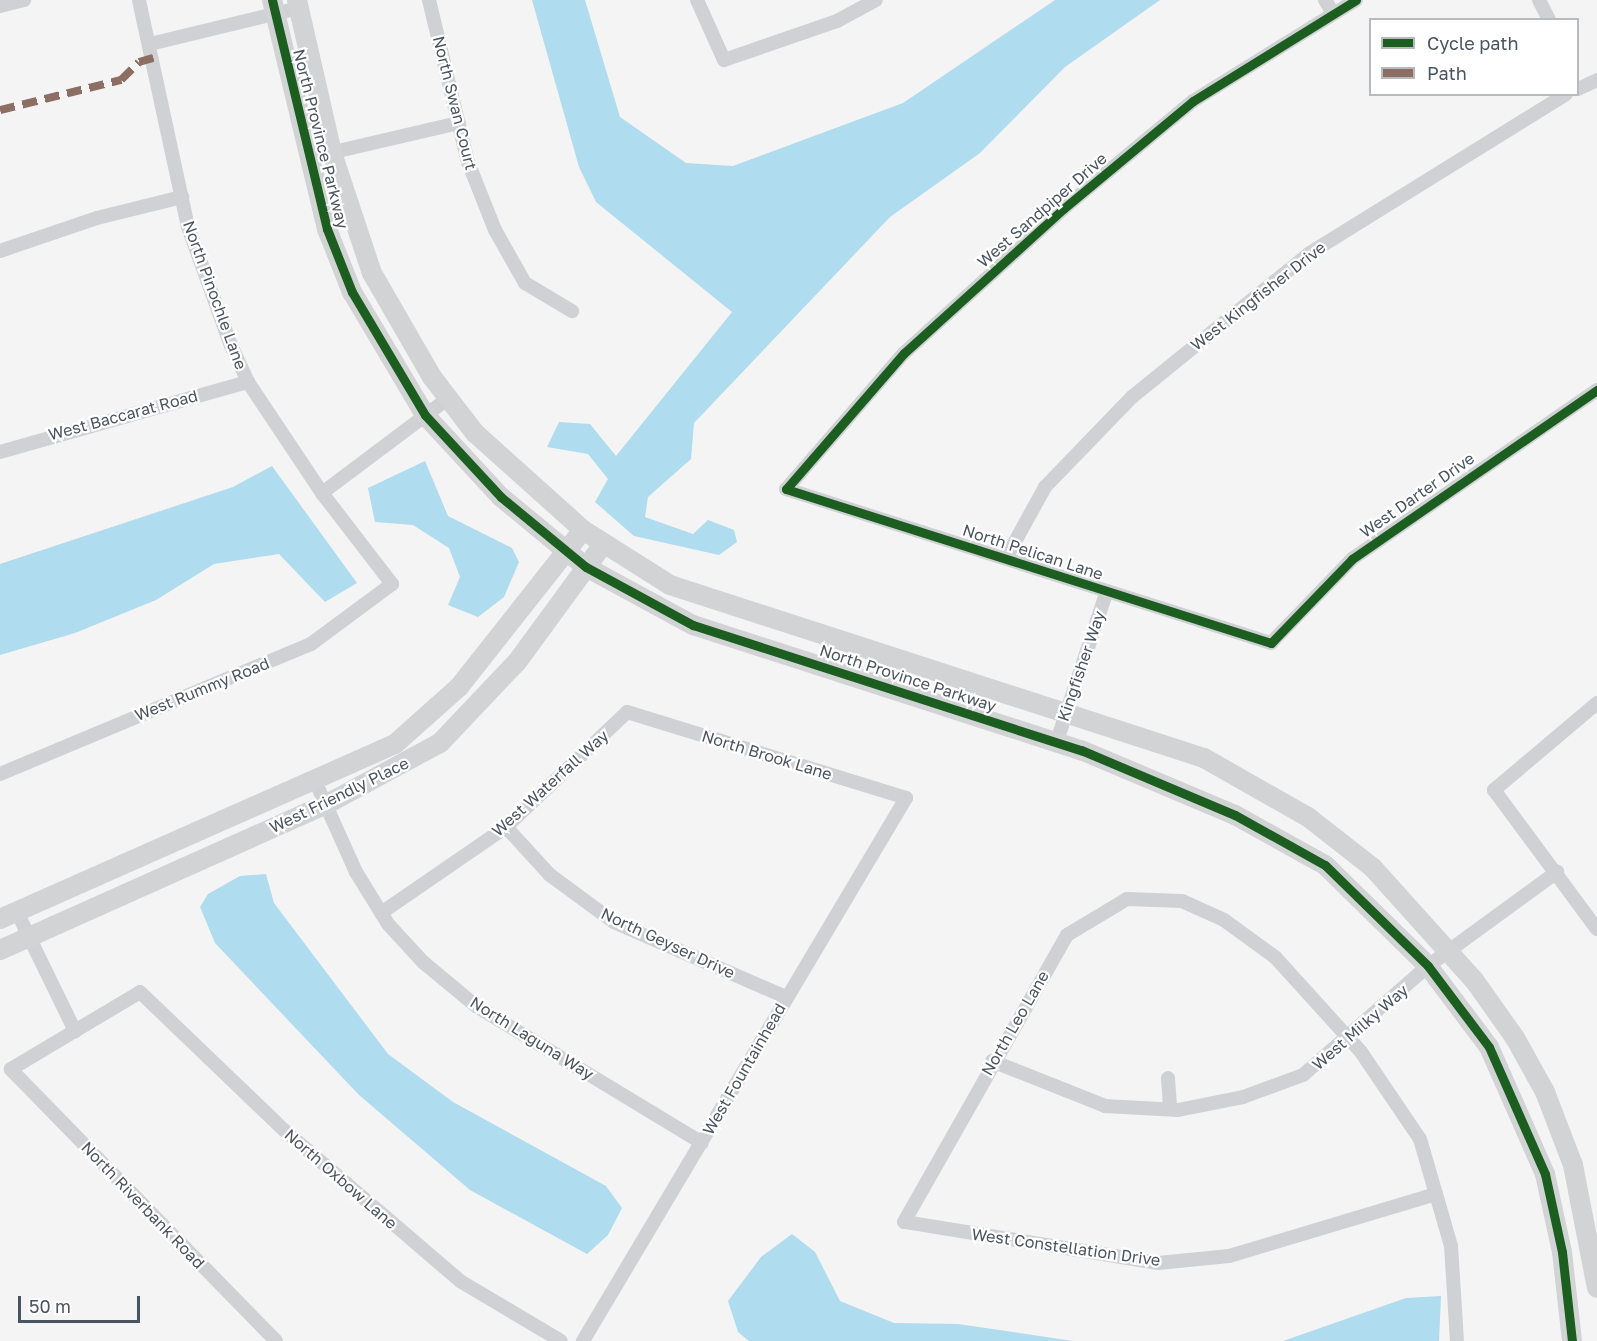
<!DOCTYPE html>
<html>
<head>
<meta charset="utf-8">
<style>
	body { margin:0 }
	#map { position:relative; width:1597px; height:1341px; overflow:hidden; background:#f4f4f4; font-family:"Golos Text",sans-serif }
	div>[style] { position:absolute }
	.water>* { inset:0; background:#afdcee }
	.street>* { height:14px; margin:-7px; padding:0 7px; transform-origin:7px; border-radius:7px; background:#cfd1d4 }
	.secondary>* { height:20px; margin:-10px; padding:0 10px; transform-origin:10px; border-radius:10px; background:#d1d3d5 }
	.quiet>* { height:8px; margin-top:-4px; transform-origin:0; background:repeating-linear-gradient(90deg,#8d6e63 0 15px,transparent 0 23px) }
	.cycleway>* { height:9px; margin:-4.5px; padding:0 4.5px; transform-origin:4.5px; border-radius:4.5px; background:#1b5e20 }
	span { translate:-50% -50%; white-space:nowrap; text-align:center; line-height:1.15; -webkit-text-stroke:4.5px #fff; paint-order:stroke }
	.street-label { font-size:16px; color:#4a5460 }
	.legend { position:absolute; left:1369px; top:18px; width:210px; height:78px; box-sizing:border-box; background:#fff; border:2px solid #b7bbbf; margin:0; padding:8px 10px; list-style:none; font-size:18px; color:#4a5460 }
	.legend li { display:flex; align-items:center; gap:12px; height:30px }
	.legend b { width:30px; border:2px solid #b7bbbf }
	.scale { position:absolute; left:18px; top:1296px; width:122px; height:27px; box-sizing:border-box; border:3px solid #4a5460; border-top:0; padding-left:8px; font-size:18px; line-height:21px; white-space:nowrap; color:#4a5460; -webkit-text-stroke:4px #fff; paint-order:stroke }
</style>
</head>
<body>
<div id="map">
	<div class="water">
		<div style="clip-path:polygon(532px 0,585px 0,620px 117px,686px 163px,733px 166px,903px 103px,1055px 0,1160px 0,1065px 67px,980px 153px,890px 217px,694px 423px,691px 459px,648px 497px,645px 517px,693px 534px,708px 520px,734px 530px,737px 542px,719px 555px,634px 536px,595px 502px,608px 479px,588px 454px,547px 447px,559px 422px,590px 424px,616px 456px,732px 312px,596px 202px,579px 167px)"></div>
		<div style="clip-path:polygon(425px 461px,448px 516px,512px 548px,519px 562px,504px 597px,478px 617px,448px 605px,460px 577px,449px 548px,413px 525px,375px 522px,368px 488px)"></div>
		<div style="clip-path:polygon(272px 466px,357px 583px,325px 602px,279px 554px,214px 564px,156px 600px,75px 633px,0 655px,0 564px,233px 487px)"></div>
		<div style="clip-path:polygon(266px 874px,274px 903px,388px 1054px,453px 1102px,606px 1186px,622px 1208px,608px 1235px,587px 1254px,470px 1190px,359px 1095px,215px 943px,200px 907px,208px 894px,240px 876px)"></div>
		<div style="clip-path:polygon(792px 1234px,815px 1252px,840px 1301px,894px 1323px,958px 1324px,1073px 1341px,749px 1341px,738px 1332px,728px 1301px,761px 1257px)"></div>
		<div style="clip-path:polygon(1441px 1296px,1439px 1341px,1283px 1341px,1406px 1298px)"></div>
	</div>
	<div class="street">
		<div style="left:429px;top:0;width:167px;rotate:76.5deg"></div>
		<div style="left:468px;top:162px;width:73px;rotate:68.3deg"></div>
		<div style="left:495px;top:230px;width:61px;rotate:60.5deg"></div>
		<div style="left:525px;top:283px;width:55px;rotate:30.8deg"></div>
		<div style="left:697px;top:0;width:66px;rotate:65.8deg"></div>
		<div style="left:724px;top:60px;width:120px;rotate:-19deg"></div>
		<div style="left:837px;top:21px;width:44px;rotate:-28.3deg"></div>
		<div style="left:1325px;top:0;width:15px;rotate:58deg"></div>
		<div style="left:1356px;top:0;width:192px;rotate:148.2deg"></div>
		<div style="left:1193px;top:101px;width:169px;rotate:140.3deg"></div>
		<div style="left:1063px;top:209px;width:215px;rotate:137.8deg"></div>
		<div style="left:904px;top:353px;width:180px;rotate:130.9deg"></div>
		<div style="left:786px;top:489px;width:509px;rotate:17.62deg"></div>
		<div style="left:1271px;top:643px;width:117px;rotate:-46deg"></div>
		<div style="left:1352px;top:559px;width:298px;rotate:-34.6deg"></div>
		<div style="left:1539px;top:0;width:22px;rotate:63deg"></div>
		<div style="left:0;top:6px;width:25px;rotate:-14deg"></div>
		<div style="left:150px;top:44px;width:153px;rotate:-13.6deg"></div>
		<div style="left:1578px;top:89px;width:21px;rotate:-25deg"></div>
		<div style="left:308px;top:158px;width:155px;rotate:-13.1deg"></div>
		<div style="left:0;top:251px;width:102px;rotate:-18.8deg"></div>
		<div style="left:97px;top:218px;width:88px;rotate:-13.9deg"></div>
		<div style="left:0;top:452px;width:258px;rotate:-15.8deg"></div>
		<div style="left:322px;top:493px;width:156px;rotate:-36.9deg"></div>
		<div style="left:1006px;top:558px;width:81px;rotate:-61.2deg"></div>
		<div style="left:1045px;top:487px;width:125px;rotate:-46deg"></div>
		<div style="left:1132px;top:397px;width:229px;rotate:-39deg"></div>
		<div style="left:1310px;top:253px;width:301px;rotate:-31.8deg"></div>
		<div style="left:1597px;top:703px;width:135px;rotate:139.8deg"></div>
		<div style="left:1494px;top:790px;width:173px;rotate:53.5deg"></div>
		<div style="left:1057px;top:741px;width:158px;rotate:-71.6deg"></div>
		<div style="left:0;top:774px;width:337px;rotate:-22.7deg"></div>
		<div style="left:311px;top:644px;width:101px;rotate:-36.5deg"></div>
		<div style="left:392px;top:584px;width:115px;rotate:-127.6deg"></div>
		<div style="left:322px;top:493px;width:133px;rotate:-123.7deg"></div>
		<div style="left:248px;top:382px;width:43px;rotate:-114.8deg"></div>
		<div style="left:230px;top:343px;width:123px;rotate:-109.9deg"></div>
		<div style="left:188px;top:227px;width:232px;rotate:-102.2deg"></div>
		<div style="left:316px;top:783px;width:98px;rotate:65.8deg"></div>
		<div style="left:356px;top:872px;width:61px;rotate:58.4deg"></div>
		<div style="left:388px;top:924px;width:52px;rotate:47.4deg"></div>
		<div style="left:423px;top:962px;width:69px;rotate:39.7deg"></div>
		<div style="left:476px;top:1006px;width:264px;rotate:31.2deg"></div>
		<div style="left:506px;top:827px;width:65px;rotate:47.5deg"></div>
		<div style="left:550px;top:875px;width:79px;rotate:36.3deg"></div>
		<div style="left:614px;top:922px;width:188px;rotate:23.6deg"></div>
		<div style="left:16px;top:910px;width:135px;rotate:64deg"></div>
		<div style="left:381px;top:913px;width:152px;rotate:-34.5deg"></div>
		<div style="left:506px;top:827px;width:167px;rotate:-43.5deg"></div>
		<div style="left:627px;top:712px;width:292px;rotate:17.1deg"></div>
		<div style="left:906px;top:798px;width:632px;rotate:120.75deg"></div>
		<div style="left:992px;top:1061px;width:122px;rotate:21.7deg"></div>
		<div style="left:1105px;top:1106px;width:73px;rotate:3.1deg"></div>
		<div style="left:1178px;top:1110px;width:66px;rotate:-11.3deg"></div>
		<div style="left:1243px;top:1097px;width:64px;rotate:-20.1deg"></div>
		<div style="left:1303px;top:1075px;width:166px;rotate:-41.1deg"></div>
		<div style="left:1428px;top:966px;width:160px;rotate:-36.1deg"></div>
		<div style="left:1168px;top:1078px;width:31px;rotate:86deg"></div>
		<div style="left:1436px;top:1194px;width:216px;rotate:163.3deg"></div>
		<div style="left:1229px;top:1256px;width:71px;rotate:174.4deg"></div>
		<div style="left:1158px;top:1263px;width:257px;rotate:-170.8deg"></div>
		<div style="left:904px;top:1222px;width:330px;rotate:-60.4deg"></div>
		<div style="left:1067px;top:935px;width:70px;rotate:-31deg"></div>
		<div style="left:1127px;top:899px;width:55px;rotate:2.1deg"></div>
		<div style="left:1182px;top:901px;width:46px;rotate:24.3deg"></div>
		<div style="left:1224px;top:920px;width:63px;rotate:36deg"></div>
		<div style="left:1275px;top:957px;width:128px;rotate:47.8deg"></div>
		<div style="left:1361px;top:1052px;width:105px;rotate:55.9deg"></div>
		<div style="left:1420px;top:1139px;width:57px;rotate:73.8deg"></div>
		<div style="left:1436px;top:1194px;width:54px;rotate:73.9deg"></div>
		<div style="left:1451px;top:1246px;width:95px;rotate:86.4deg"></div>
		<div style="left:276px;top:1341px;width:380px;rotate:-134.3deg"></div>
		<div style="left:11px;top:1069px;width:150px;rotate:-30.8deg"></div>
		<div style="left:140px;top:992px;width:199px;rotate:43.8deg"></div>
		<div style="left:284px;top:1130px;width:232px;rotate:40.6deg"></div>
		<div style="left:460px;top:1281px;width:117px;rotate:30.7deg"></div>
	</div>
	<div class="secondary">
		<div style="left:272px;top:0;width:236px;rotate:76.5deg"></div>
		<div style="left:327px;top:229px;width:68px;rotate:68.4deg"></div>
		<div style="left:352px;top:292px;width:143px;rotate:59.3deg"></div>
		<div style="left:425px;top:415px;width:112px;rotate:47.2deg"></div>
		<div style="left:501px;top:497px;width:110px;rotate:39.5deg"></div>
		<div style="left:586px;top:567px;width:122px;rotate:28.5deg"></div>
		<div style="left:693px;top:625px;width:408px;rotate:17.9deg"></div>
		<div style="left:1081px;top:750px;width:167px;rotate:22.9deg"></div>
		<div style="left:1235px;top:815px;width:103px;rotate:29.1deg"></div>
		<div style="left:1325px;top:865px;width:144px;rotate:44.4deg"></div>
		<div style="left:1428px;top:966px;width:101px;rotate:53deg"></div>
		<div style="left:1489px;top:1047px;width:139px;rotate:66.2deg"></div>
		<div style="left:1545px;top:1174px;width:80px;rotate:77.7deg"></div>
		<div style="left:1562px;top:1252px;width:90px;rotate:83.6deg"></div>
		<div style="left:297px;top:0;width:157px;rotate:77.1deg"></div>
		<div style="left:332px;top:153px;width:126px;rotate:71.6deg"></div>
		<div style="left:372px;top:273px;width:120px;rotate:60deg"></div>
		<div style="left:432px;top:377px;width:71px;rotate:52.5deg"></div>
		<div style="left:475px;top:433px;width:145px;rotate:41.9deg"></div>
		<div style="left:583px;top:530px;width:103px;rotate:32.3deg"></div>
		<div style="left:670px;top:585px;width:561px;rotate:17.95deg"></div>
		<div style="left:1204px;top:758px;width:120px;rotate:29.6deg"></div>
		<div style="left:1308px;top:817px;width:83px;rotate:38.1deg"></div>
		<div style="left:1373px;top:868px;width:151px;rotate:48deg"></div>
		<div style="left:1474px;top:980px;width:71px;rotate:54.7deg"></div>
		<div style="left:1515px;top:1038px;width:62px;rotate:60.9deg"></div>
		<div style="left:1545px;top:1092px;width:78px;rotate:69deg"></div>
		<div style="left:1573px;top:1165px;width:125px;rotate:79deg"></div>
		<div style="left:0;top:919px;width:432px;rotate:-23.9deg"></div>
		<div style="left:395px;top:744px;width:86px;rotate:-41.7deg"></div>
		<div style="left:459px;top:687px;width:200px;rotate:-51.7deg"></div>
		<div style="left:0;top:950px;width:358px;rotate:-24.1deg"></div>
		<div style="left:327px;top:804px;width:128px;rotate:-28.4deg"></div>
		<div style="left:440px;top:743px;width:112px;rotate:-46.5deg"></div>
		<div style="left:517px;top:662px;width:147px;rotate:-53.8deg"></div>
	</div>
	<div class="quiet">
		<div style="left:0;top:110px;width:125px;rotate:-13.9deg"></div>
		<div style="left:121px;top:80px;width:25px;rotate:-45deg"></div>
		<div style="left:139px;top:62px;width:15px;rotate:-16deg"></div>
	</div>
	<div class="cycleway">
		<div style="left:272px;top:0;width:236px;rotate:76.5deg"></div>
		<div style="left:327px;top:229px;width:68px;rotate:68.4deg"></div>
		<div style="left:352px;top:292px;width:143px;rotate:59.3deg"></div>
		<div style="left:425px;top:415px;width:112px;rotate:47.2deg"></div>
		<div style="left:501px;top:497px;width:110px;rotate:39.5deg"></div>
		<div style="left:586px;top:567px;width:122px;rotate:28.5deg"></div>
		<div style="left:693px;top:625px;width:408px;rotate:17.9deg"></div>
		<div style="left:1081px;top:750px;width:167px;rotate:22.9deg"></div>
		<div style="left:1235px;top:815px;width:103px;rotate:29.1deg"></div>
		<div style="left:1325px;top:865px;width:144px;rotate:44.4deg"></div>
		<div style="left:1428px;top:966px;width:101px;rotate:53deg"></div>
		<div style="left:1489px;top:1047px;width:139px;rotate:66.2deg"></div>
		<div style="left:1545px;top:1174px;width:80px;rotate:77.7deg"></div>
		<div style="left:1562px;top:1252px;width:90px;rotate:83.6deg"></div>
		<div style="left:1356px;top:0;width:192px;rotate:148.2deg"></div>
		<div style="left:1193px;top:101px;width:169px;rotate:140.3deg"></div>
		<div style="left:1063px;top:209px;width:215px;rotate:137.8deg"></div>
		<div style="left:904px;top:353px;width:180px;rotate:130.9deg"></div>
		<div style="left:786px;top:489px;width:509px;rotate:17.62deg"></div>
		<div style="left:1271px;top:643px;width:117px;rotate:-46deg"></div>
		<div style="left:1352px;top:559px;width:298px;rotate:-34.6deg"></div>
	</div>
	<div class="street-label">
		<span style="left:455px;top:103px;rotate:76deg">North Swan Court</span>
		<span style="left:321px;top:139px;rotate:76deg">North Province Parkway</span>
		<span style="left:1042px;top:210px;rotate:-41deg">West Sandpiper Drive</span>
		<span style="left:215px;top:295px;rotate:70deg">North Pinochle Lane</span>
		<span style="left:1258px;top:296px;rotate:-38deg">West Kingfisher Drive</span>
		<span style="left:123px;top:415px;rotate:-15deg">West Baccarat Road</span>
		<span style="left:1417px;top:495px;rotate:-35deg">West Darter Drive</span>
		<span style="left:1033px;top:552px;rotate:18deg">North Pelican Lane</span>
		<span style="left:1081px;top:666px;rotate:-71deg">Kingfisher Way</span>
		<span style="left:908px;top:678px;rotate:18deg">North Province Parkway</span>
		<span style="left:202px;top:689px;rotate:-22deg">West Rummy Road</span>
		<span style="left:767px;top:755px;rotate:17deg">North Brook Lane</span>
		<span style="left:550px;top:783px;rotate:-42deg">West Waterfall Way</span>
		<span style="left:339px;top:795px;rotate:-26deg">West Friendly Place</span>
		<span style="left:668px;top:943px;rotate:25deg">North Geyser Drive</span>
		<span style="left:1015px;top:1023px;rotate:-60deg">North Leo Lane</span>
		<span style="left:1360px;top:1027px;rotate:-41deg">West Milky Way</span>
		<span style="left:532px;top:1038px;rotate:32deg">North Laguna Way</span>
		<span style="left:744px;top:1069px;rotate:-60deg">West Fountainhead</span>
		<span style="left:341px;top:1179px;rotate:41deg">North Oxbow Lane</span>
		<span style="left:143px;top:1205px;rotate:46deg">North Riverbank Road</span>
		<span style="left:1066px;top:1247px;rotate:8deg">West Constellation Drive</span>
	</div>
	<ul class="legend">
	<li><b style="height:8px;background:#1b5e20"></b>Cycle path</li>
	<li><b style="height:8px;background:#8d6e63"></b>Path</li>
	</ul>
	<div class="scale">50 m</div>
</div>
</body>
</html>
